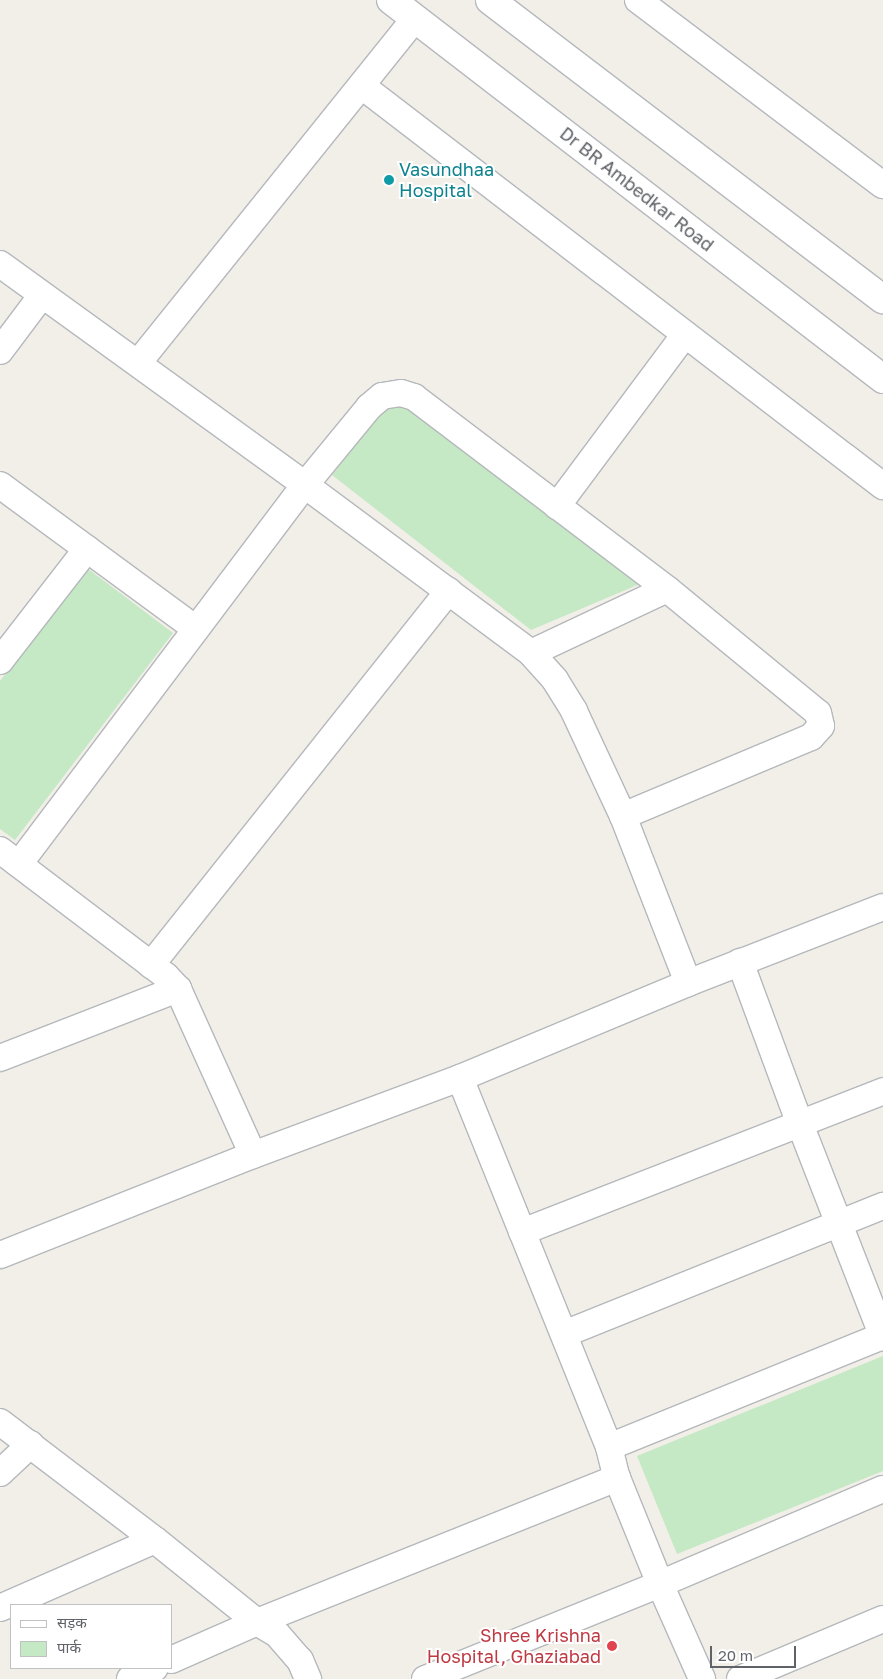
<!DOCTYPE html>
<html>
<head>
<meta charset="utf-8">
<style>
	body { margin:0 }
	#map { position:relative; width:883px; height:1679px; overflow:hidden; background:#f1efe8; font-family:"Golos Text","Noto Sans Devanagari",sans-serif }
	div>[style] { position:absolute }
	.green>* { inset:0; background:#c5e8c5 }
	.roads { filter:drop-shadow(1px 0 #b5b8bc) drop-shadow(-1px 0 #b5b8bc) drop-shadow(0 1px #b5b8bc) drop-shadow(0 -1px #b5b8bc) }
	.street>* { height:26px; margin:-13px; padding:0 13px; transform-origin:13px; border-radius:13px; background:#fff }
	.secondary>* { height:28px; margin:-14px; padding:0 14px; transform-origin:14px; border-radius:14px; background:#fff }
	.dots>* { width:14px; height:14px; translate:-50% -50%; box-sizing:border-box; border:2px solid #fff; border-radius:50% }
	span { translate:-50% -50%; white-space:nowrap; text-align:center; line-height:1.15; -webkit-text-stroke:4px #fff; paint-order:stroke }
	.culture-label { font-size:18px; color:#0d838f }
	.left { translate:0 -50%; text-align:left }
	.street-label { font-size:18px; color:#5f6368 }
	.health-label { font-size:18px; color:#be3a42 }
	.right { translate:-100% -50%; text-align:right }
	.legend { position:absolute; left:10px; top:1604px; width:162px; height:65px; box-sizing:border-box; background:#fff; border:1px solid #bfc1c3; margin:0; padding:6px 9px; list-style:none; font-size:15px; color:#5f6368 }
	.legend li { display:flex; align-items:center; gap:10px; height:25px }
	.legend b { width:25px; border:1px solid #bfc1c3 }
	.scale { position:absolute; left:710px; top:1646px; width:86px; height:22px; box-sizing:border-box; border:2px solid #5f6368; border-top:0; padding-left:6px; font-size:15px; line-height:18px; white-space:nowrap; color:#5f6368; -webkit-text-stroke:4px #fff; paint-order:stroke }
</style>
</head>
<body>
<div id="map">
	<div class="green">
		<div style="clip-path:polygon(394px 395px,642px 583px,531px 630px,332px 475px)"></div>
		<div style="clip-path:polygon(87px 568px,173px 633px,15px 840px,0 829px,0 681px)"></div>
		<div style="clip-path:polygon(883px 1356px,883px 1471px,677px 1554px,637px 1456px)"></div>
	</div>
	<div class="roads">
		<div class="street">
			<div style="left:638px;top:0;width:307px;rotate:37.1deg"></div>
			<div style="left:362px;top:86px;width:657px;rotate:37.52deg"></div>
			<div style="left:0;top:264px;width:377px;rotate:35.9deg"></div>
			<div style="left:305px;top:485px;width:282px;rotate:36.6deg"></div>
			<div style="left:531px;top:653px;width:36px;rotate:48deg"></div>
			<div style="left:555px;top:680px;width:36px;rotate:58deg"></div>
			<div style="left:574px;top:711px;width:116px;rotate:65deg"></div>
			<div style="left:623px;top:816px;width:179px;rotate:68.7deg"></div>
			<div style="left:0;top:351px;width:70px;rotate:-53.1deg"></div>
			<div style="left:138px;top:363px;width:442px;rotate:-51.2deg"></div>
			<div style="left:0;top:485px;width:243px;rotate:36.3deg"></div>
			<div style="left:557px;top:506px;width:214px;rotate:-53.3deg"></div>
			<div style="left:531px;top:653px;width:150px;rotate:-25.2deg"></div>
			<div style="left:0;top:661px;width:142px;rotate:-52.2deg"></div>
			<div style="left:0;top:850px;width:208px;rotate:37.2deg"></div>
			<div style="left:166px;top:976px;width:18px;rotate:47deg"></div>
			<div style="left:178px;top:989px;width:182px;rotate:65.7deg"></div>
			<div style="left:19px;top:864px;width:475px;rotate:-53deg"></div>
			<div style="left:305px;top:485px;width:101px;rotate:-50.6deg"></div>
			<div style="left:369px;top:407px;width:17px;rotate:-40deg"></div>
			<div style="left:382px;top:396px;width:19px;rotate:-9deg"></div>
			<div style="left:401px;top:393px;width:14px;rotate:17deg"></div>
			<div style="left:414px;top:397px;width:318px;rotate:37.2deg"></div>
			<div style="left:667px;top:589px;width:195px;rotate:39.4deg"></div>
			<div style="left:818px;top:713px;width:13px;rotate:77deg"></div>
			<div style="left:821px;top:726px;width:15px;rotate:132deg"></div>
			<div style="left:811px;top:737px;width:204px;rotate:157.2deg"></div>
			<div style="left:740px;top:962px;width:173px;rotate:69.7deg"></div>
			<div style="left:800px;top:1124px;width:229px;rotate:68.7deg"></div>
			<div style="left:151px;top:965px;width:478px;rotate:-51.5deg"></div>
			<div style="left:0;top:1058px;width:191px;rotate:-21.2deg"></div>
			<div style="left:460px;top:1078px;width:398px;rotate:68deg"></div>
			<div style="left:609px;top:1447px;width:32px;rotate:76deg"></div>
			<div style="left:617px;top:1478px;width:114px;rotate:67.9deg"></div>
			<div style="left:660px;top:1584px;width:104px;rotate:66.1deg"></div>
			<div style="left:522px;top:1232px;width:388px;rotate:-21.3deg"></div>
			<div style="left:0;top:1255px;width:272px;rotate:-21.6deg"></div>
			<div style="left:253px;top:1155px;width:221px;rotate:-20.4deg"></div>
			<div style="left:460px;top:1078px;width:247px;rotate:-22.6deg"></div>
			<div style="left:688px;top:983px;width:209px;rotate:-21.3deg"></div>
			<div style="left:564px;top:1334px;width:344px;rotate:-21.9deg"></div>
			<div style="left:0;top:1422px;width:195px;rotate:37.3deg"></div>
			<div style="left:155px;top:1540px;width:131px;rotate:38.8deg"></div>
			<div style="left:257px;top:1622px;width:23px;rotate:31deg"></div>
			<div style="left:277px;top:1634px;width:35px;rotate:49deg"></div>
			<div style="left:300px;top:1660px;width:21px;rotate:67deg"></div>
			<div style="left:609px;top:1447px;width:296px;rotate:-22.1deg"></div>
			<div style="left:0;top:1473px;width:42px;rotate:-43.1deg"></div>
			<div style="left:0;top:1608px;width:169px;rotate:-23.7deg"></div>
			<div style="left:171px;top:1660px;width:94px;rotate:-23.8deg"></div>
			<div style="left:257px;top:1622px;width:388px;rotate:-21.8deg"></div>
			<div style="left:130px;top:1679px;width:27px;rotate:-24deg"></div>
			<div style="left:425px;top:1679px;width:253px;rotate:-22deg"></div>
			<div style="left:660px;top:1584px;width:242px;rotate:-23.1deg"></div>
			<div style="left:740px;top:1679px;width:155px;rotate:-22.8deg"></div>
		</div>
		<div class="secondary">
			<div style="left:391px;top:0;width:621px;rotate:37.61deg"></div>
			<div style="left:490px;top:0;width:494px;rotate:37.3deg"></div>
		</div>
	</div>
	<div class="dots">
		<div style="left:389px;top:180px;background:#0f9aa8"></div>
		<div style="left:612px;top:1646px;background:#e0444e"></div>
	</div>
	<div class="culture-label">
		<span class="left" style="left:399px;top:180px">Vasundhaa<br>Hospital</span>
	</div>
	<div class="street-label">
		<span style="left:637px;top:189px;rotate:38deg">Dr BR Ambedkar Road</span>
	</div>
	<div class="health-label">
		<span class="right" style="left:601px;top:1646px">Shree Krishna<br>Hospital, Ghaziabad</span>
	</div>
	<ul class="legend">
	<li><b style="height:6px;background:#fff"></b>सड़क</li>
	<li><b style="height:14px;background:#c5e8c5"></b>पार्क</li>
	</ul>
	<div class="scale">20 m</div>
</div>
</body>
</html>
